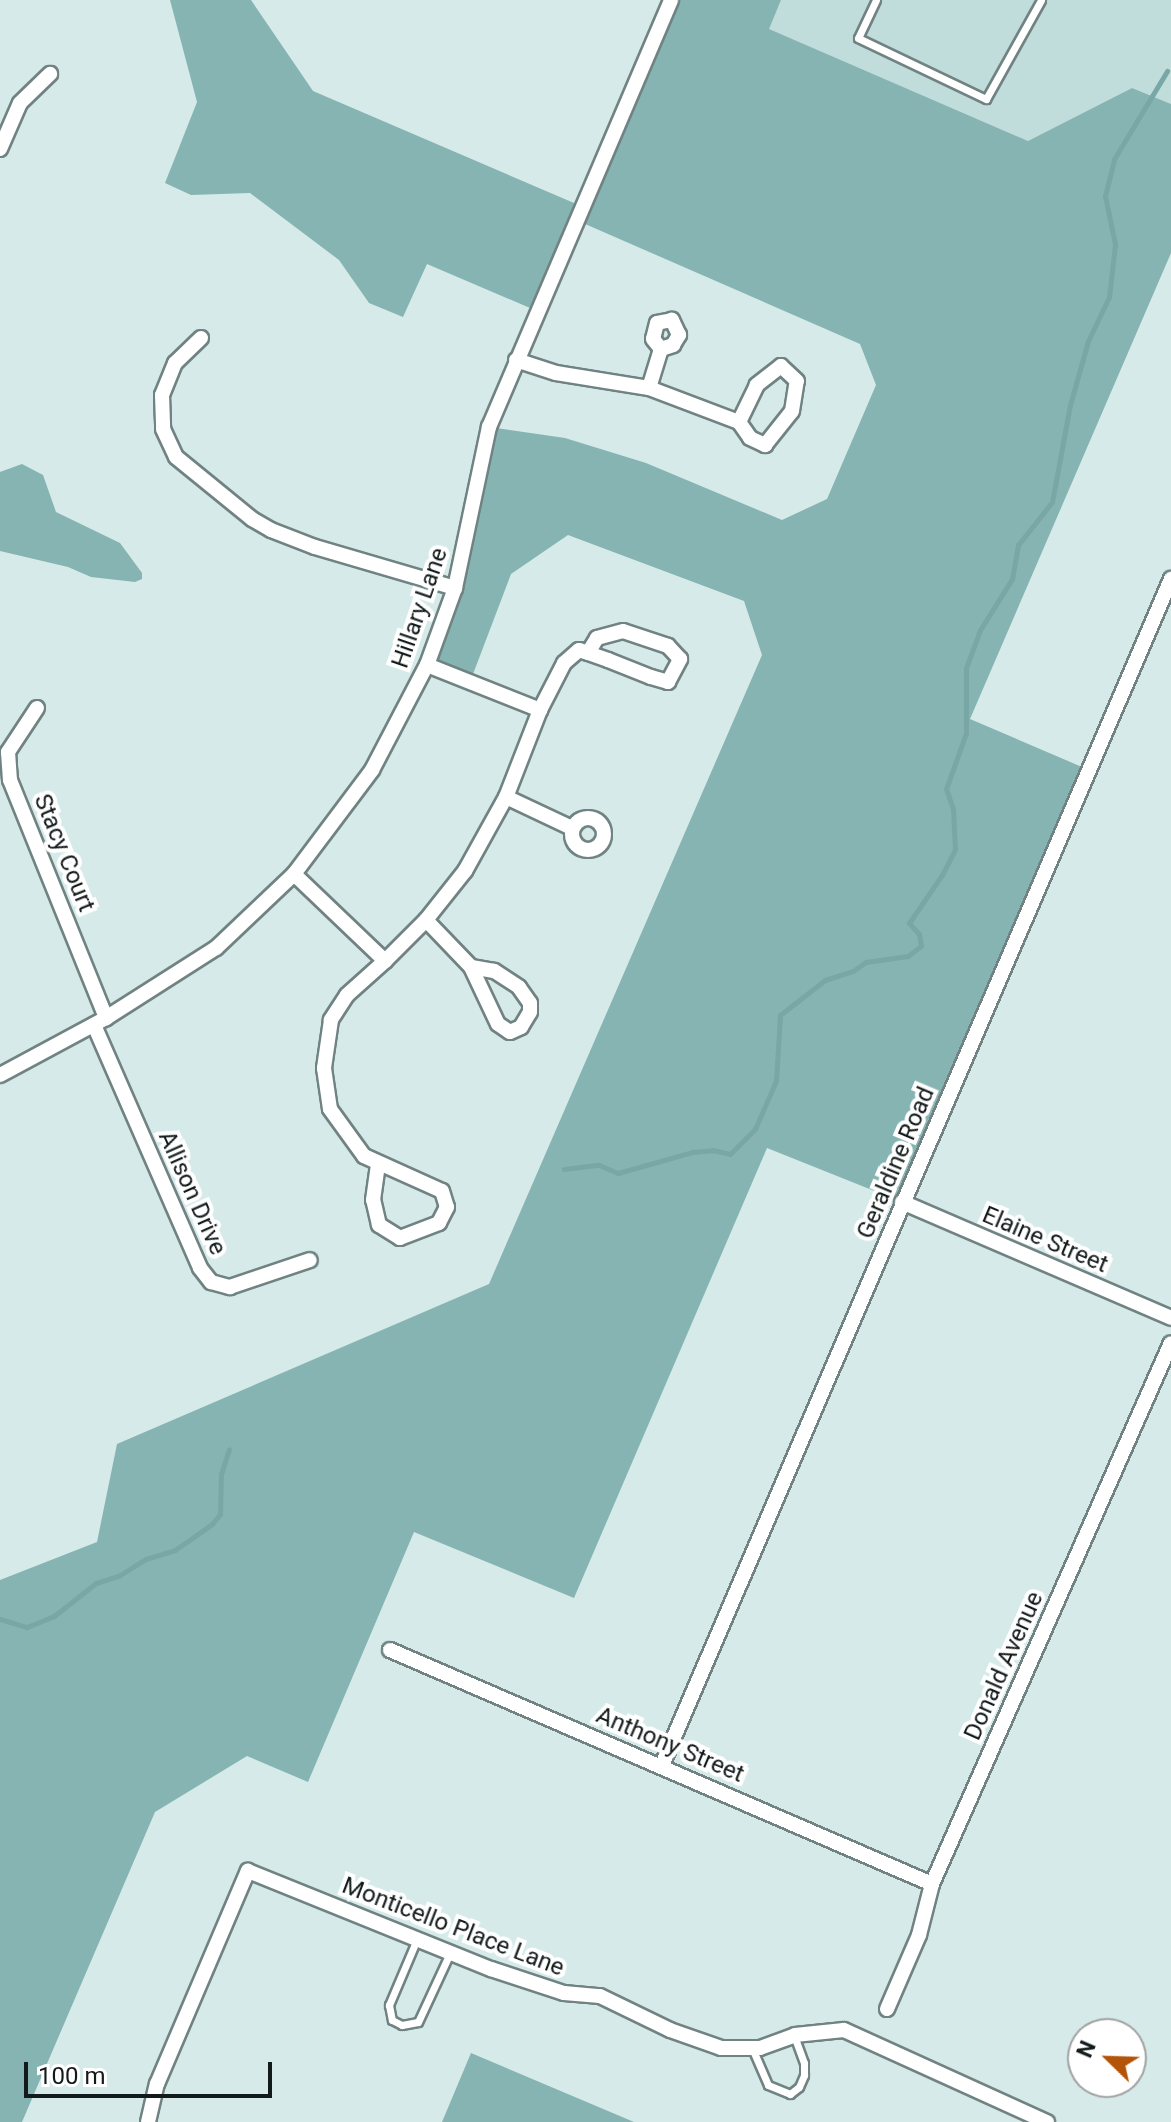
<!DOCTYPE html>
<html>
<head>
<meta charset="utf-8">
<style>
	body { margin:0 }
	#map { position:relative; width:1171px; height:2122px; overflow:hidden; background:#d5eae9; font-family:Roboto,sans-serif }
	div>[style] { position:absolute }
	.built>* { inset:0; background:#c0dddc }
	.forest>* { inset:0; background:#86b4b2 }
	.stream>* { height:5px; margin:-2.5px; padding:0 2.5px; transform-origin:2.5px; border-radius:2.5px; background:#79a7a5 }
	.roads { filter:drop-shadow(2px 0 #708382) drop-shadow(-2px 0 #708382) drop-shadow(0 2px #708382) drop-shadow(0 -2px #708382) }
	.service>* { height:7px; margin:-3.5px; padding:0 3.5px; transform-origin:3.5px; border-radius:3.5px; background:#fff }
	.minor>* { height:14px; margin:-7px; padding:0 7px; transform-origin:7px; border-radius:7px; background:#fff }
	.minor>.ring { margin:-7px; padding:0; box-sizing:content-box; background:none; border:14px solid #fff; border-radius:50% }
	span { translate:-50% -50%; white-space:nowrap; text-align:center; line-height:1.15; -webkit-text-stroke:8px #fff; paint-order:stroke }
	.street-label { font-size:24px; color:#131a1a }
	.north { position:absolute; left:1067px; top:2018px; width:80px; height:80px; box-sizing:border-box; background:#fff; border:2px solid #a1a3a3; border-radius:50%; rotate:293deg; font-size:22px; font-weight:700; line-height:32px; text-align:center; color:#131a1a }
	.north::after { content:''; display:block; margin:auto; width:28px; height:36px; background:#b35409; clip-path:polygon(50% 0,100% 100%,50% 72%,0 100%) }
	.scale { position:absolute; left:24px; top:2062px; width:248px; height:36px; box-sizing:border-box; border:4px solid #131a1a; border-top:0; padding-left:10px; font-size:24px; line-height:28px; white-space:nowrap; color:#131a1a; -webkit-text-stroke:6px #fff; paint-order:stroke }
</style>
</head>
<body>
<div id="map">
	<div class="built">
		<div style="clip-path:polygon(781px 0,1171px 0,1171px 104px,1132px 88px,1028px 141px,768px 29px)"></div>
	</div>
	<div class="forest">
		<div style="clip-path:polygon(170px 0,251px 0,313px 91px,581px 206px,671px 0,781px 0,769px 29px,1028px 141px,1132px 88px,1171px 104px,1171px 253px,970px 719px,1089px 770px,902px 1202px,767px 1148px,574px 1598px,414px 1532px,308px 1782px,247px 1756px,155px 1812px,22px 2122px,0 2122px,0 1580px,97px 1542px,117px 1444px,489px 1284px,762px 655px,744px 601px,568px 535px,511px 574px,470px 682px,427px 665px,489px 427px,565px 438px,646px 463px,782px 520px,827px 499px,876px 385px,860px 344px,576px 220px,537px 311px,427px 264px,403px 317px,369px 303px,339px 260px,250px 193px,191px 195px,165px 183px,197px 102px)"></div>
		<div style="clip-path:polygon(22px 464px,43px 475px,56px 512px,120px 543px,142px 573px,142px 579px,135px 582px,91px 577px,68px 567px,0 551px,0 472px)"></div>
		<div style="clip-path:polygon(471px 2053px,634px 2122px,442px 2122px)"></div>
	</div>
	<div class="stream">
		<div style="left:564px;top:1169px;width:35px;rotate:-7deg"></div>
		<div style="left:599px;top:1165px;width:21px;rotate:23deg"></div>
		<div style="left:618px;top:1173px;width:77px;rotate:-15.8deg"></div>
		<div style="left:692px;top:1152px;width:21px;rotate:-5deg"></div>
		<div style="left:713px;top:1150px;width:17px;rotate:13deg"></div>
		<div style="left:730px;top:1154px;width:35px;rotate:-45deg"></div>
		<div style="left:755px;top:1129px;width:52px;rotate:-66.4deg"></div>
		<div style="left:776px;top:1081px;width:66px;rotate:-86.5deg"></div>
		<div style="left:780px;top:1015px;width:57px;rotate:-37.9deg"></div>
		<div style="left:825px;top:980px;width:29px;rotate:-18deg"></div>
		<div style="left:853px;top:971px;width:16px;rotate:-35deg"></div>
		<div style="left:866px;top:962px;width:42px;rotate:-8.1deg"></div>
		<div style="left:908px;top:956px;width:16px;rotate:-38deg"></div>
		<div style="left:921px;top:946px;width:12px;rotate:-99deg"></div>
		<div style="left:919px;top:934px;width:15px;rotate:-132deg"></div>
		<div style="left:909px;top:923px;width:58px;rotate:-55.5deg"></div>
		<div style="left:942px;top:875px;width:29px;rotate:-63deg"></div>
		<div style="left:955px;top:849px;width:40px;rotate:-92.9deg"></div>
		<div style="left:953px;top:809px;width:21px;rotate:-109deg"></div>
		<div style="left:946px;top:789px;width:59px;rotate:-70.3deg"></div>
		<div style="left:966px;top:733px;width:65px;rotate:-90deg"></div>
		<div style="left:966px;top:668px;width:40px;rotate:-69.8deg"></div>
		<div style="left:980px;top:630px;width:60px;rotate:-57.9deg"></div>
		<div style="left:1012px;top:579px;width:35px;rotate:-80deg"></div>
		<div style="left:1018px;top:545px;width:55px;rotate:-51.7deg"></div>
		<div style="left:1052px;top:502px;width:99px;rotate:-79.5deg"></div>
		<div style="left:1070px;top:405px;width:66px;rotate:-74.3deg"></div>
		<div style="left:1088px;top:341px;width:49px;rotate:-64.5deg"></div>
		<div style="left:1109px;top:297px;width:53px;rotate:-83.5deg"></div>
		<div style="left:1115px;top:244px;width:49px;rotate:-101.8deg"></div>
		<div style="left:1105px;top:196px;width:38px;rotate:-76deg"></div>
		<div style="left:1114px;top:159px;width:103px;rotate:-58.9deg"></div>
		<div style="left:0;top:1619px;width:28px;rotate:17deg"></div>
		<div style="left:27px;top:1627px;width:29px;rotate:-22deg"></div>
		<div style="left:54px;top:1616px;width:53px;rotate:-38.2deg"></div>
		<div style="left:96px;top:1583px;width:25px;rotate:-18deg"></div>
		<div style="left:120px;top:1575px;width:31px;rotate:-32deg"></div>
		<div style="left:146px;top:1559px;width:30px;rotate:-17deg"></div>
		<div style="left:175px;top:1550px;width:45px;rotate:-35.1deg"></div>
		<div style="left:212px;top:1524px;width:13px;rotate:-51deg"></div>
		<div style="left:220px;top:1514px;width:40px;rotate:-88.6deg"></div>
		<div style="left:221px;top:1474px;width:26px;rotate:-72deg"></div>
	</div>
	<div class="roads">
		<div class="service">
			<div style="left:876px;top:0;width:42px;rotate:115.3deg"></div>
			<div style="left:858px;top:38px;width:142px;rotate:25.5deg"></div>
			<div style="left:986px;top:99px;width:113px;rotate:-60.9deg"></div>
			<div style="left:417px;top:1939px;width:72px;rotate:113deg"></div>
			<div style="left:389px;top:2005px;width:15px;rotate:79deg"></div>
			<div style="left:392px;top:2020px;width:11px;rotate:27deg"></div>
			<div style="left:402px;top:2025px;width:16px;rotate:-11deg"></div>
			<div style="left:418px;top:2022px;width:76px;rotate:-65.1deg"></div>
			<div style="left:752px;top:2048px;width:40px;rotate:66.6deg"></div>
			<div style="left:768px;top:2085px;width:24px;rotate:22deg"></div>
			<div style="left:790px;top:2094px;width:11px;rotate:-38deg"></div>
			<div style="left:799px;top:2087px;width:13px;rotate:-67deg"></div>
			<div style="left:804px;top:2075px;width:12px;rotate:-90deg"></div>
			<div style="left:804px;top:2063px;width:29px;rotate:-110deg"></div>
		</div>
		<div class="minor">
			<div style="left:0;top:149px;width:50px;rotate:-66.5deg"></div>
			<div style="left:20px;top:103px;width:42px;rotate:-44deg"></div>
			<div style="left:201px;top:338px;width:36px;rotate:136deg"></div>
			<div style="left:175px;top:363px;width:35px;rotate:112deg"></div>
			<div style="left:162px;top:395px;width:34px;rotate:88deg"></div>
			<div style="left:163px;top:429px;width:31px;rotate:65deg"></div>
			<div style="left:176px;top:457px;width:98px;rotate:39.2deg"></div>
			<div style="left:252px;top:519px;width:22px;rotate:30deg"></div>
			<div style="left:271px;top:530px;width:47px;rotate:21.1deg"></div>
			<div style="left:315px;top:547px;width:146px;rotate:16.3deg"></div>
			<div style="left:516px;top:360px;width:42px;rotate:18deg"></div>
			<div style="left:556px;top:373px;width:94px;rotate:9.2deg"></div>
			<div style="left:649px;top:388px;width:96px;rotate:20.7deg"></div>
			<div style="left:739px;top:422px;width:19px;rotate:55deg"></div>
			<div style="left:750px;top:438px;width:17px;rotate:25deg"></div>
			<div style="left:765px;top:445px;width:43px;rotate:-51.5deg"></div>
			<div style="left:792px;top:411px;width:30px;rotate:-81deg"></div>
			<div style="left:797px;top:381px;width:22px;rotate:-137deg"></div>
			<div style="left:781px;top:366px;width:31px;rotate:142deg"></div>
			<div style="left:757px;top:385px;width:41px;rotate:115.9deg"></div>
			<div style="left:649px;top:388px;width:41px;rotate:-72.9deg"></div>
			<div style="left:661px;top:349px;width:13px;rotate:-18deg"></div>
			<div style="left:673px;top:345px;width:12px;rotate:-59deg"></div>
			<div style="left:679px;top:335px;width:17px;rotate:-115deg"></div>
			<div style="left:672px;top:320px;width:15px;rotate:169deg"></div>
			<div style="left:657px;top:323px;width:16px;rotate:104deg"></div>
			<div style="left:653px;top:339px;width:13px;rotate:51deg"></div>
			<div style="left:427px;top:665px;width:122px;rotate:21.7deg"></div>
			<div style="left:540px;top:710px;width:93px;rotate:111.3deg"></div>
			<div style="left:506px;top:797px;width:73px;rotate:25.2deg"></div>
			<div style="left:37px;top:708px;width:53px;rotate:123.4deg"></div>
			<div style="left:8px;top:752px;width:28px;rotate:86deg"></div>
			<div style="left:10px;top:780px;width:257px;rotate:68deg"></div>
			<div style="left:540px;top:710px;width:53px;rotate:-62.9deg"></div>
			<div style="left:564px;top:663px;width:20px;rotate:-41deg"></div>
			<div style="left:579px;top:650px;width:9px;rotate:18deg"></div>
			<div style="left:588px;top:653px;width:21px;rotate:19deg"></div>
			<div style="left:608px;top:660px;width:46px;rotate:21.6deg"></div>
			<div style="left:651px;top:677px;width:18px;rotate:16deg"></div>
			<div style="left:668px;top:682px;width:26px;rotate:-62deg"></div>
			<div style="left:680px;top:659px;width:18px;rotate:-133deg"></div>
			<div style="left:668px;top:646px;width:47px;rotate:-161.6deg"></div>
			<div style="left:623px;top:631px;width:27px;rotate:165deg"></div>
			<div style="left:597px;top:638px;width:17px;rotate:121deg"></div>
			<div class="ring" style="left:572px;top:818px;width:18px;height:18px"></div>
			<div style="left:294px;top:874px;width:126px;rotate:43.7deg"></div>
			<div style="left:385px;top:961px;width:51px;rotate:138.2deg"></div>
			<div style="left:347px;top:995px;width:30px;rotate:123deg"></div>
			<div style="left:331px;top:1020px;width:49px;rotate:98.3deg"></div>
			<div style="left:324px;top:1068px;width:41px;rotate:81.7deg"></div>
			<div style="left:330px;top:1109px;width:58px;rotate:54.1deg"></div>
			<div style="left:364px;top:1156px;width:85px;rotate:24.2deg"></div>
			<div style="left:442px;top:1191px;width:17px;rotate:73deg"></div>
			<div style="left:447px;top:1207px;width:18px;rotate:117deg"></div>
			<div style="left:439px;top:1223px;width:42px;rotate:159deg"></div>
			<div style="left:400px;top:1238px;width:25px;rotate:-148deg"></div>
			<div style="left:379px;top:1225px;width:26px;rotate:-103deg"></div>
			<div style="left:373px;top:1200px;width:36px;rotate:-82deg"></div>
			<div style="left:426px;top:920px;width:65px;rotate:46.2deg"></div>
			<div style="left:471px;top:967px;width:63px;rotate:64.7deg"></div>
			<div style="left:498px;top:1024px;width:14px;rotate:34deg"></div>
			<div style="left:510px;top:1032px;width:12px;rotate:-24deg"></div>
			<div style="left:521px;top:1027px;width:17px;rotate:-59deg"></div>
			<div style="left:530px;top:1012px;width:9px;rotate:-90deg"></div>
			<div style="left:530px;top:1003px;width:19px;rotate:-125deg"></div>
			<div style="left:519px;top:987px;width:30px;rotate:-147deg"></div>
			<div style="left:494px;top:971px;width:23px;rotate:-170deg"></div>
			<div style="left:385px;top:961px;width:58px;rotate:-45deg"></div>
			<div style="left:426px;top:920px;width:63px;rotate:-51.5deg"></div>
			<div style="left:465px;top:871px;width:85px;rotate:-61deg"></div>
			<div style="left:94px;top:1025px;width:265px;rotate:66.4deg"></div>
			<div style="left:200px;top:1268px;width:18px;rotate:52deg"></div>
			<div style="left:211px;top:1282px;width:20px;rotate:15deg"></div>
			<div style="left:230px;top:1287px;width:84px;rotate:-18.6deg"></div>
			<div style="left:0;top:1075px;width:120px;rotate:-28.3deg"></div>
			<div style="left:106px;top:1018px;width:130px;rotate:-32.5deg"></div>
			<div style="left:216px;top:948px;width:108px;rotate:-43.5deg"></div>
			<div style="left:294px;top:874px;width:130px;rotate:-53.1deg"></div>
			<div style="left:372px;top:770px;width:119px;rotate:-62.4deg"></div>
			<div style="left:427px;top:665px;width:82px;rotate:-70deg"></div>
			<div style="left:455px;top:588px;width:165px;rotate:-78.1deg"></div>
			<div style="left:489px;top:427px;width:464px;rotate:-66.9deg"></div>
			<div style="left:902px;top:1202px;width:293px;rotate:23.3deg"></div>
			<div style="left:390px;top:1650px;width:590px;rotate:23.35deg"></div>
			<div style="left:662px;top:1765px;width:1291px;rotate:-66.77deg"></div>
			<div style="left:887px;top:2009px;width:81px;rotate:-66.6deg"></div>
			<div style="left:919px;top:1935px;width:53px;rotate:-75.7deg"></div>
			<div style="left:932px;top:1884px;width:591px;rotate:-66.17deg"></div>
			<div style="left:148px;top:2122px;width:39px;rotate:-77deg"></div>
			<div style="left:157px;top:2084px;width:232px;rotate:-66.9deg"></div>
			<div style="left:248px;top:1871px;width:262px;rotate:22deg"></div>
			<div style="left:491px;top:1969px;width:77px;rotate:18.2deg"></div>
			<div style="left:564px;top:1993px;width:36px;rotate:5deg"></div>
			<div style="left:600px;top:1996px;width:78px;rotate:25.9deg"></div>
			<div style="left:670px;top:2030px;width:54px;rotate:19.4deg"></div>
			<div style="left:721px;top:2048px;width:39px"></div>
			<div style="left:760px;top:2048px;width:37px;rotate:-20deg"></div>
			<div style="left:795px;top:2035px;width:49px;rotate:-5.8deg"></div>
			<div style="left:844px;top:2030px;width:223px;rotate:24.4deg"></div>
		</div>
	</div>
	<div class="street-label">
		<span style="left:420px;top:608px;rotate:-71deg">Hillary Lane</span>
		<span style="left:64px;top:853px;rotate:68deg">Stacy Court</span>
		<span style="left:896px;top:1163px;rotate:-67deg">Geraldine Road</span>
		<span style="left:192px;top:1193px;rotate:66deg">Allison Drive</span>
		<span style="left:1045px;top:1240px;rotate:23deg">Elaine Street</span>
		<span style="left:1004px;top:1666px;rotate:-66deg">Donald Avenue</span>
		<span style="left:670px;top:1745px;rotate:23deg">Anthony Street</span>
		<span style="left:453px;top:1927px;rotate:21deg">Monticello Place Lane</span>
	</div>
	<div class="north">N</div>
	<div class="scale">100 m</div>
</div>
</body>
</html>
